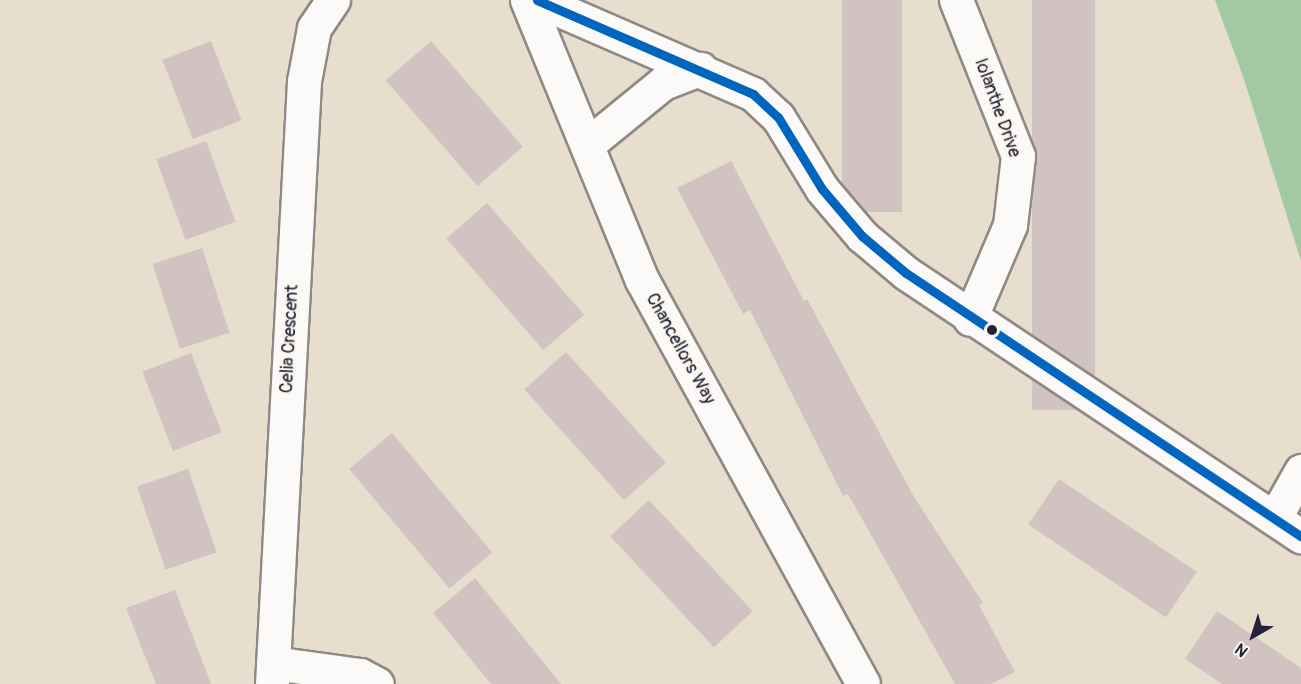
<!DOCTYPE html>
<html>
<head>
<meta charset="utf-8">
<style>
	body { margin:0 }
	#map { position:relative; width:1301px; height:684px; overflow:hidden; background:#e8dece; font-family:Pangolin,sans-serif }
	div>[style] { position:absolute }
	.forest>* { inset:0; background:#a4c8a2 }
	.building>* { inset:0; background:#d1c3c1; transform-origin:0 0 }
	.roads { filter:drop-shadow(2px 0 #8e8985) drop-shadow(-2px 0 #8e8985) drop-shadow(0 2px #8e8985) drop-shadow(0 -2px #8e8985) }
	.minor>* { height:33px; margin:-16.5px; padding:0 16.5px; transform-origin:16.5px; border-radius:16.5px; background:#fcfaf8 }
	.bus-1>* { height:9px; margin:-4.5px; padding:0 4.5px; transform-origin:4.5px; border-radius:4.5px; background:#0065bd }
	.dots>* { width:16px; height:16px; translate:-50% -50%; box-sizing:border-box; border:3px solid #fbf7ec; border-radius:50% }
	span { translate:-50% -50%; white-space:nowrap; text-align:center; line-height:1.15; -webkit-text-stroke:5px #fbf7ec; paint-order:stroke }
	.street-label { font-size:18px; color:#22223b }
	.north { position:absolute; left:1223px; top:606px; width:60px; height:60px; -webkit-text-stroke:4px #fbf7ec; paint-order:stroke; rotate:219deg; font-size:16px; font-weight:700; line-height:24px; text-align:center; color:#22223b }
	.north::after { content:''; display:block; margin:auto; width:21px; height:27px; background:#22223b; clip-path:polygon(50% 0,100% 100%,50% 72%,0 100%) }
</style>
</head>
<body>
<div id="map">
	<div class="forest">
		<div style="clip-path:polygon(1215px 0,1301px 0,1301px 261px,1244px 79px)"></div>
	</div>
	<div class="building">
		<div style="left:842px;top:0;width:60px;height:212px"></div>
		<div style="left:1032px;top:0;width:63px;height:410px"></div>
		<div style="left:211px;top:41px;width:85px;height:52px;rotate:69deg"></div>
		<div style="left:431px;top:41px;width:140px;height:60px;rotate:49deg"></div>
		<div style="left:206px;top:141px;width:86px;height:53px;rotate:70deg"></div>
		<div style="clip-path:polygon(731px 161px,804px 301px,807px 299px,914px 497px,983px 603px,979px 605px,1015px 672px,991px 684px,955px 684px,848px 494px,843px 496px,750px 310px,743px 314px,677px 188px)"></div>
		<div style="left:487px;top:203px;width:148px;height:54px;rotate:49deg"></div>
		<div style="left:202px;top:248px;width:89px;height:52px;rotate:72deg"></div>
		<div style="left:566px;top:352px;width:149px;height:56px;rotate:48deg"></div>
		<div style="left:191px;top:353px;width:85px;height:52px;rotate:69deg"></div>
		<div style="left:392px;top:433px;width:156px;height:56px;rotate:50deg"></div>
		<div style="left:188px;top:469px;width:88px;height:54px;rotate:71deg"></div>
		<div style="left:1059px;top:479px;width:166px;height:55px;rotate:34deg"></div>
		<div style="left:649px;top:500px;width:152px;height:53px;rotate:47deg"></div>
		<div style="clip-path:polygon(475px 578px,561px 684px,491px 684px,433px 613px)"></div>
		<div style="clip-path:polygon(175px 590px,211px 684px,156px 684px,126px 608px)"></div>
		<div style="clip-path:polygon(1217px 611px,1301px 668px,1301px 684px,1222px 684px,1185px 659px)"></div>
	</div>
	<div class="roads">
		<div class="minor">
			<div style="left:527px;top:0;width:303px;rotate:67.7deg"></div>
			<div style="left:642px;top:280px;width:460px;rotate:61.3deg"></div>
			<div style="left:537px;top:0;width:236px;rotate:23.5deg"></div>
			<div style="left:753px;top:94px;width:34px;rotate:43deg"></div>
			<div style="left:778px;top:117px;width:84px;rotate:58.6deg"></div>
			<div style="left:822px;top:189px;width:62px;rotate:49.6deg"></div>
			<div style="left:862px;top:236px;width:57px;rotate:40.1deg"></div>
			<div style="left:906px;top:273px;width:475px;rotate:33.7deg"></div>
			<div style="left:956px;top:0;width:168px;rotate:68.3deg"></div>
			<div style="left:1018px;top:156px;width:69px;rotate:96.6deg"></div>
			<div style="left:1010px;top:225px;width:102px;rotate:113.1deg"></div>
			<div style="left:587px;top:145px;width:98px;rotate:-39.2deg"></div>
			<div style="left:663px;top:83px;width:40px;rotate:-21deg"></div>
			<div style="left:1275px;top:517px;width:53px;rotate:-60.5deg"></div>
			<div style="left:273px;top:663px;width:88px;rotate:7.9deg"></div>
			<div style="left:360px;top:675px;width:19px;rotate:28deg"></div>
			<div style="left:272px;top:684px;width:604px;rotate:-86.96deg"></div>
			<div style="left:304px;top:81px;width:54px;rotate:-79.3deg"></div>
			<div style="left:314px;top:28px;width:34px;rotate:-56deg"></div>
		</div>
	</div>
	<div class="bus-1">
		<div style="left:537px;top:0;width:236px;rotate:23.5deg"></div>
		<div style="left:753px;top:94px;width:34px;rotate:43deg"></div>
		<div style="left:778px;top:117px;width:84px;rotate:58.6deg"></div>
		<div style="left:822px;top:189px;width:62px;rotate:49.6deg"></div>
		<div style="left:862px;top:236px;width:57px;rotate:40.1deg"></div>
		<div style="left:906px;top:273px;width:475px;rotate:33.7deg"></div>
	</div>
	<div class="dots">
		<div style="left:992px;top:330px;background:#22223b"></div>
	</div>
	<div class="street-label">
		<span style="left:997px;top:108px;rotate:70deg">Iolanthe Drive</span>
		<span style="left:290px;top:339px;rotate:-87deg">Celia Crescent</span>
		<span style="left:680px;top:349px;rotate:61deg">Chancellors Way</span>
	</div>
	<div class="north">N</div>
</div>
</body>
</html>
